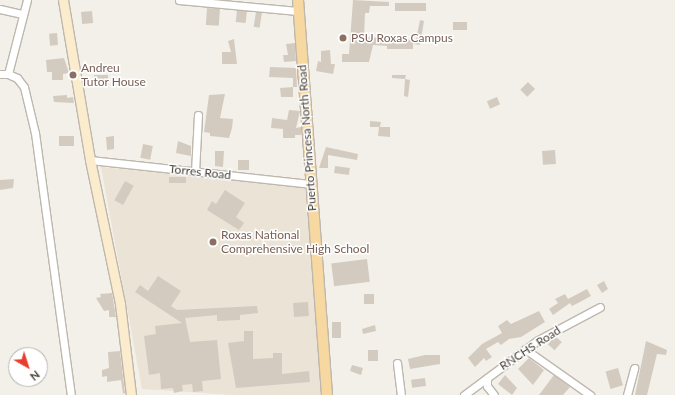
<!DOCTYPE html>
<html>
<head>
<meta charset="utf-8">
<style>
	body { margin:0 }
	#map { position:relative; width:675px; height:395px; overflow:hidden; background:#f3f0ea; font-family:Lato,sans-serif }
	div>[style] { position:absolute }
	.education>* { inset:0; background:#ebe3d5 }
	.building>* { inset:0; background:#d4cbc0; transform-origin:0 0 }
	.roads { filter:drop-shadow(1px 0 #beb7ad) drop-shadow(-1px 0 #beb7ad) drop-shadow(0 1px #beb7ad) drop-shadow(0 -1px #beb7ad) }
	.street>* { height:7px; margin:-3.5px; padding:0 3.5px; transform-origin:3.5px; border-radius:3.5px; background:#fff }
	.secondary>* { height:9px; margin:-4.5px; padding:0 4.5px; transform-origin:4.5px; border-radius:4.5px; background:#faeccd }
	.primary>* { height:10px; margin:-5px; padding:0 5px; transform-origin:5px; border-radius:5px; background:#f6d8a0 }
	.dots>* { width:11px; height:11px; translate:-50% -50%; box-sizing:border-box; border:2px solid #fff; border-radius:50% }
	span { translate:-50% -50%; white-space:nowrap; text-align:center; line-height:1.15; -webkit-text-stroke:3px #fff; paint-order:stroke }
	.education-label { font-size:12px; color:#785e54 }
	.left { translate:0 -50%; text-align:left }
	.street-label { font-size:12px; color:#474038 }
	.north { position:absolute; left:8px; top:347px; width:40px; height:40px; box-sizing:border-box; background:#fff; border:1px solid #b5b3af; border-radius:50%; rotate:141deg; font-size:11px; font-weight:700; line-height:16px; text-align:center; color:#474038 }
	.north::after { content:''; display:block; margin:auto; width:14px; height:18px; background:#e83c2c; clip-path:polygon(50% 0,100% 100%,50% 72%,0 100%) }
</style>
</head>
<body>
<div id="map">
	<div class="education">
		<div style="clip-path:polygon(101px 167px,306px 187px,322px 395px,234px 395px,142px 389px)"></div>
	</div>
	<div class="building">
		<div style="clip-path:polygon(353px 0,389px 2px,389px 6px,370px 6px,369px 13px,365px 13px,364px 37px,416px 40px,420px 20px,424px 21px,420px 45px,413px 44px,413px 49px,387px 49px,387px 46px,373px 45px,369px 62px,342px 62px,342px 54px,349px 54px)"></div>
		<div style="left:395px;top:3px;width:31px;height:8px"></div>
		<div style="left:207px;top:8px;width:13px;height:17px;rotate:4deg"></div>
		<div style="left:237px;top:10px;width:10px;height:12px;rotate:6deg"></div>
		<div style="left:92px;top:11px;width:12px;height:11px;rotate:85deg"></div>
		<div style="left:256px;top:12px;width:6px;height:15px;rotate:9deg"></div>
		<div style="left:453px;top:22px;width:14px;height:8px"></div>
		<div style="left:57px;top:33px;width:12px;height:8px;rotate:85deg"></div>
		<div style="clip-path:polygon(234px 39px,237px 64px,222px 64px,222px 52px,231px 52px,228px 41px)"></div>
		<div style="clip-path:polygon(295px 43px,296px 61px,284px 62px,283px 55px,288px 55px,286px 44px)"></div>
		<div style="clip-path:polygon(330px 50px,331px 64px,335px 64px,333px 74px,316px 71px,318px 61px,321px 62px,321px 51px)"></div>
		<div style="clip-path:polygon(64px 58px,69px 73px,63px 74px,63px 80px,52px 80px,52px 72px,47px 72px,46px 60px)"></div>
		<div style="clip-path:polygon(270px 67px,296px 68px,297px 87px,293px 87px,293px 78px,269px 77px)"></div>
		<div style="left:94px;top:75px;width:14px;height:8px"></div>
		<div style="clip-path:polygon(392px 75px,406px 75px,405px 79px,410px 80px,408px 97px,404px 96px,405px 79px,392px 78px)"></div>
		<div style="left:528px;top:82px;width:10px;height:11px;rotate:45deg"></div>
		<div style="clip-path:polygon(293px 87px,293px 97px,281px 97px,280px 88px)"></div>
		<div style="clip-path:polygon(225px 94px,220px 118px,233px 119px,232px 128px,229px 138px,210px 136px,210px 133px,204px 132px,209px 95px)"></div>
		<div style="clip-path:polygon(67px 95px,67px 98px,73px 97px,74px 103px,54px 102px,53px 96px)"></div>
		<div style="left:497px;top:97px;width:8px;height:11px;rotate:67deg"></div>
		<div style="clip-path:polygon(289px 110px,300px 111px,296px 128px,301px 127px,301px 135px,295px 135px,295px 138px,283px 138px,283px 129px,271px 128px,272px 118px,287px 120px)"></div>
		<div style="clip-path:polygon(370px 121px,381px 122px,380px 127px,390px 127px,390px 137px,378px 136px,379px 127px,370px 127px)"></div>
		<div style="left:74px;top:136px;width:10px;height:15px;rotate:90deg"></div>
		<div style="clip-path:polygon(114px 136px,114px 149px,107px 150px,106px 137px)"></div>
		<div style="clip-path:polygon(178px 141px,191px 146px,191px 156px,176px 153px)"></div>
		<div style="left:143px;top:144px;width:10px;height:14px;rotate:11deg"></div>
		<div style="clip-path:polygon(326px 147px,358px 154px,357px 160px,328px 155px,328px 168px,319px 168px)"></div>
		<div style="left:555px;top:150px;width:14px;height:13px;rotate:86deg"></div>
		<div style="clip-path:polygon(215px 151px,224px 151px,223px 167px,215px 166px)"></div>
		<div style="left:249px;top:160px;width:10px;height:11px;rotate:90deg"></div>
		<div style="left:335px;top:166px;width:15px;height:7px;rotate:8deg"></div>
		<div style="left:186px;top:177px;width:6px;height:17px;rotate:90deg"></div>
		<div style="clip-path:polygon(14px 179px,13px 188px,0 190px,0 180px)"></div>
		<div style="left:125px;top:181px;width:10px;height:22px;rotate:29deg"></div>
		<div style="clip-path:polygon(225px 190px,245px 203px,236px 217px,244px 223px,239px 230px,207px 210px,212px 201px,216px 204px)"></div>
		<div style="left:367px;top:259px;width:23px;height:36px;rotate:83deg"></div>
		<div style="clip-path:polygon(158px 276px,181px 291px,171px 306px,177px 310px,257px 306px,258px 313px,240px 315px,240px 320px,217px 321px,217px 315px,185px 318px,190px 342px,217px 340px,221px 379px,202px 381px,203px 391px,193px 392px,192px 384px,182px 385px,183px 391px,174px 393px,173px 388px,161px 389px,160px 373px,149px 375px,144px 336px,156px 334px,155px 326px,182px 323px,135px 292px,140px 285px,148px 291px)"></div>
		<div style="clip-path:polygon(604px 281px,608px 289px,602px 293px,597px 285px)"></div>
		<div style="clip-path:polygon(587px 289px,591px 296px,580px 302px,572px 306px,570px 303px,553px 315px,549px 309px,558px 303px,555px 299px,565px 294px,568px 299px)"></div>
		<div style="clip-path:polygon(112px 293px,116px 317px,109px 317px,109px 310px,104px 311px,96px 298px,101px 297px,100px 294px)"></div>
		<div style="left:374px;top:294px;width:10px;height:10px;rotate:90deg"></div>
		<div style="left:308px;top:302px;width:14px;height:15px;rotate:86deg"></div>
		<div style="clip-path:polygon(539px 311px,545px 322px,521px 337px,509px 339px,501px 345px,498px 342px,486px 349px,492px 357px,486px 361px,484px 358px,475px 367px,468px 358px,482px 344px,502px 333px,498px 326px,507px 320px,511px 324px)"></div>
		<div style="left:332px;top:322px;width:9px;height:16px"></div>
		<div style="clip-path:polygon(375px 325px,376px 331px,363px 334px,362px 329px)"></div>
		<div style="clip-path:polygon(244px 331px,253px 331px,253px 359px,273px 358px,273px 353px,282px 353px,282px 374px,309px 371px,310px 382px,236px 388px,228px 343px,244px 341px)"></div>
		<div style="left:555px;top:336px;width:9px;height:11px;rotate:41deg"></div>
		<div style="clip-path:polygon(646px 341px,667px 350px,666px 355px,657px 354px,647px 395px,635px 395px)"></div>
		<div style="left:368px;top:350px;width:10px;height:11px"></div>
		<div style="clip-path:polygon(120px 351px,125px 393px,123px 394px,121px 380px,107px 382px,107px 376px,102px 377px,102px 370px,109px 368px,108px 352px)"></div>
		<div style="clip-path:polygon(425px 355px,440px 355px,440px 364px,410px 369px,408px 359px)"></div>
		<div style="clip-path:polygon(529px 358px,544px 370px,533px 385px,518px 369px)"></div>
		<div style="clip-path:polygon(352px 365px,363px 368px,361px 375px,350px 371px)"></div>
		<div style="left:618px;top:368px;width:18px;height:13px;rotate:74deg"></div>
		<div style="clip-path:polygon(505px 375px,517px 388px,512px 395px,498px 384px)"></div>
		<div style="clip-path:polygon(554px 375px,570px 387px,563px 395px,539px 395px)"></div>
		<div style="left:425px;top:378px;width:8px;height:14px;rotate:83deg"></div>
	</div>
	<div class="roads">
		<div class="street">
			<div style="left:179px;top:0;width:119px;rotate:5.3deg"></div>
			<div style="left:0;top:9px;width:23px;rotate:13deg"></div>
			<div style="left:0;top:74px;width:8px"></div>
			<div style="left:8px;top:74px;width:76px;rotate:-75.6deg"></div>
			<div style="left:8px;top:74px;width:10px;rotate:24deg"></div>
			<div style="left:17px;top:78px;width:11px;rotate:52deg"></div>
			<div style="left:24px;top:87px;width:47px;rotate:76.6deg"></div>
			<div style="left:35px;top:133px;width:264px;rotate:82.2deg"></div>
			<div style="left:90px;top:160px;width:221px;rotate:6.2deg"></div>
			<div style="left:195px;top:172px;width:57px;rotate:-87deg"></div>
			<div style="left:525px;top:349px;width:80px;rotate:35.3deg"></div>
			<div style="left:397px;top:363px;width:32px;rotate:83deg"></div>
			<div style="left:487px;top:378px;width:8px;rotate:90deg"></div>
			<div style="left:487px;top:386px;width:11px;rotate:52deg"></div>
			<div style="left:464px;top:395px;width:92px;rotate:-36.6deg"></div>
			<div style="left:538px;top:340px;width:70px;rotate:-28deg"></div>
			<div style="left:627px;top:395px;width:28px;rotate:-75deg"></div>
		</div>
		<div class="secondary">
			<div style="left:63px;top:0;width:162px;rotate:80.4deg"></div>
			<div style="left:90px;top:160px;width:147px;rotate:78.2deg"></div>
			<div style="left:120px;top:304px;width:92px;rotate:83.1deg"></div>
		</div>
		<div class="primary">
			<div style="left:298px;top:0;width:396px;rotate:85.8deg"></div>
		</div>
	</div>
	<div class="dots">
		<div style="left:343px;top:38px;background:#8d6e63"></div>
		<div style="left:73px;top:75px;background:#8d6e63"></div>
		<div style="left:213px;top:242px;background:#8d6e63"></div>
	</div>
	<div class="education-label">
		<span class="left" style="left:351px;top:38px">PSU Roxas Campus</span>
		<span class="left" style="left:81px;top:75px">Andreu<br>Tutor House</span>
		<span class="left" style="left:221px;top:242px">Roxas National<br>Comprehensive High School</span>
	</div>
	<div class="street-label">
		<span style="left:307px;top:138px;rotate:-94deg">Puerto Princesa North Road</span>
		<span style="left:200px;top:172px;rotate:6deg">Torres Road</span>
		<span style="left:530px;top:348px;rotate:-33deg">RNCHS Road</span>
	</div>
	<div class="north">N</div>
</div>
</body>
</html>
